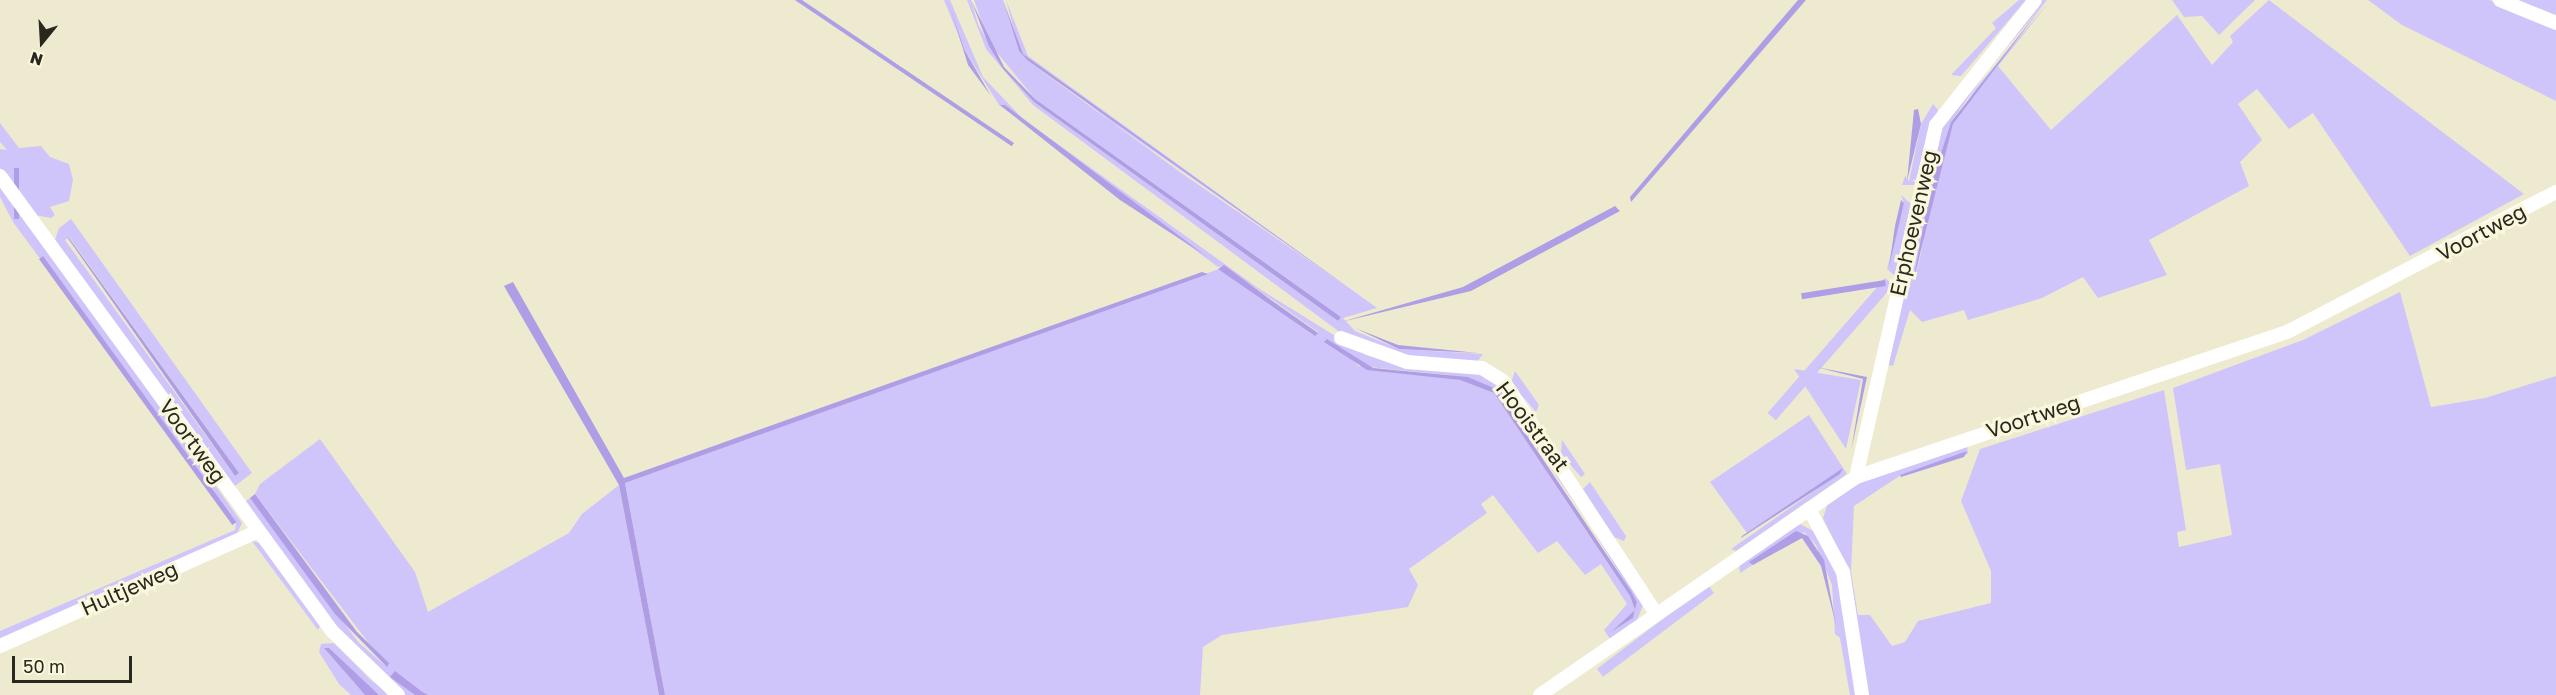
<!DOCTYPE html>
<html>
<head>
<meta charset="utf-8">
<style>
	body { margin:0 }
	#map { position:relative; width:2556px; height:695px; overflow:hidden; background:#edeacf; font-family:"Golos Text",sans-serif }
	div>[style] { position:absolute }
	.green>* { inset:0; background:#d0c5fa; transform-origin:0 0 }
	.water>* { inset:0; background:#af9ee5; transform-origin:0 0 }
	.street>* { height:14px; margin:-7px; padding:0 7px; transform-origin:7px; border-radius:7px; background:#fff }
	span { translate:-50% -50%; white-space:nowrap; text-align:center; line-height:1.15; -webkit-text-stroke:6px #faf7dc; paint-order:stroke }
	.street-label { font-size:21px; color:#29281e }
	.north { position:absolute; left:12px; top:12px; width:60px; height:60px; -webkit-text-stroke:4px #faf7dc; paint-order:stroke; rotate:198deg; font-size:16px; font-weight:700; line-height:24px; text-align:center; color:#29281e }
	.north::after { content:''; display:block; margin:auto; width:21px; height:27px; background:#29281e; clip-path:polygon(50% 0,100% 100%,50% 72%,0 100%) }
	.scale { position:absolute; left:12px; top:656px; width:120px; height:27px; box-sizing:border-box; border:3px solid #29281e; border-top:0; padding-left:8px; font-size:18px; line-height:21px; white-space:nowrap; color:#29281e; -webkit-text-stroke:4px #faf7dc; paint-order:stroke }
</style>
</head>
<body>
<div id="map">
	<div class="green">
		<div style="clip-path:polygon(evenodd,944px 0,950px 0,983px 77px,1023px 119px,1258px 288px,1366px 355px,1395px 364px,1472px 369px,1501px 384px,1643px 605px,1637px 620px,1610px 639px,1604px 630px,1627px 604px,1601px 564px,1585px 575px,1557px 541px,1538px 553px,1493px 495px,1481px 504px,1487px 513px,1409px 569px,1418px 585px,1408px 607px,1222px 635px,1203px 647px,1200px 695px,665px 695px,625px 483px,1219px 269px,1315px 336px,1318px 332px,1224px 266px,1218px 267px,999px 105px,964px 49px,944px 0,1327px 339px,1369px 367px,1449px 375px,1496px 389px,1590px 525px,1637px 602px,1633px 618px,1611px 632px,1635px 610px,1630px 596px,1494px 393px,1460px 380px,1359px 366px,1327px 339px)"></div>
		<div style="clip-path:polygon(967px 0,971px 0,978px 24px,1003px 69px,1034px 102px,1338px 321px,1341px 317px,1035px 99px,990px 44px,974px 0,1003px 0,1019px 51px,1027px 60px,1180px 172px,1350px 289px,1112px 122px,1023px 54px,1018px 45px,1006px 0,1028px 56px,1377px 308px,1343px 318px,1355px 331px,1399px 349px,1483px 354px,1477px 362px,1409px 359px,1341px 333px,1033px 105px,986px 49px)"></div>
		<div style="clip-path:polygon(2019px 0,2026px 0,1961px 76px,1951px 75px,1996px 28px,1992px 23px)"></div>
		<div style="clip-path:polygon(2041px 0,2047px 0,1990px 67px,1951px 122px,1932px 181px,1917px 273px,1935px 178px,1953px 124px,1976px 88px,2051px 0,1998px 66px,2051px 130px,2177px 15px,2212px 65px,2233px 42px,2230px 36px,2269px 0,2524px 194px,2410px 256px,2313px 113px,2289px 129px,2257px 89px,2238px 104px,2262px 140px,2240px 162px,2249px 186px,2149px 240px,2167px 275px,2098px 298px,2083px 277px,2042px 298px,1968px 320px,1964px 310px,1922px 322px,1910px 310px,1893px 366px,1888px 365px,1941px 129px)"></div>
		<div style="clip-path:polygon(2172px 0,2255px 0,2219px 35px,2202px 16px,2184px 17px)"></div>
		<div style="clip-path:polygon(2368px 0,2489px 0,2556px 27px,2556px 101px,2402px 25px)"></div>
		<div style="clip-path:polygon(2517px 0,2556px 0,2556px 15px)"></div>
		<div style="clip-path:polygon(1933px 104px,1938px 110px,1914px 185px,1902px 185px,1905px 176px,1909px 181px,1921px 124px)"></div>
		<div style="clip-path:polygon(0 123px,19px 148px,41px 146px,50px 157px,69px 164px,73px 180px,69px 201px,50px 207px,55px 215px,51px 218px,34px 215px,0 168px,0 149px,7px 150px,0 142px)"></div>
		<div style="clip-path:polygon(0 182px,242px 523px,237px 534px,0 642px,0 631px,235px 530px,236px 523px,13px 222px,0 197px)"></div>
		<div style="clip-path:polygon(1901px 195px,1911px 204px,1895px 276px,1887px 269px,1904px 203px)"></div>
		<div style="clip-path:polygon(evenodd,71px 219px,252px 473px,232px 488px,54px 243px,59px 228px,71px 219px,69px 237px,239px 473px,235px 476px,65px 240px,69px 237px)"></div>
		<div style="left:1885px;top:278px;width:11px;height:179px;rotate:41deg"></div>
		<div style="clip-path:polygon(2400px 292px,2431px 407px,2485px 398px,2556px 376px,2556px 695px,1867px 695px,1847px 569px,1823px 518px,1828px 503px,1862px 482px,1967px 447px,1968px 454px,1901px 475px,1854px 506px,1851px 572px,1858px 615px,1870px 615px,1892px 646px,1905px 642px,1918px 621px,1991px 603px,1991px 571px,1961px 501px,1980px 449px,2164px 390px,2186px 530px,2177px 532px,2179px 547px,2232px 535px,2220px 464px,2186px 470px,2173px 388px,2303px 340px)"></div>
		<div style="clip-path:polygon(1794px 369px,1861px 380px,1846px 449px)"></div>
		<div style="clip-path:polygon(1515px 371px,1539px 405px,1536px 412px,1511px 383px)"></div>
		<div style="clip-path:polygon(1809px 415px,1847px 474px,1736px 551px,1731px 549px,1843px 471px,1747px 533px,1710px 482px)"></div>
		<div style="clip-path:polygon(320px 439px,415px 572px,428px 612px,569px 533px,582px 514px,619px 485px,659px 695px,428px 695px,391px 677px,415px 695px,405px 695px,376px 673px,351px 650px,243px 503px,250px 498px,359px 643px,387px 667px,255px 494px,260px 484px)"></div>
		<div style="clip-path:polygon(1562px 440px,1585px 474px,1581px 477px,1561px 454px)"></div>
		<div style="clip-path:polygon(1590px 482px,1626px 536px,1624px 541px,1614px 537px,1583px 489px)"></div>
		<div style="clip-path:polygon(1800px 524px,1817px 533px,1841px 582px,1858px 695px,1850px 695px,1840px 638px,1835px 634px,1832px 585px,1816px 545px,1804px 532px,1740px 573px,1739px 563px)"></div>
		<div style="clip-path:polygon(252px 541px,263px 544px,321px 624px,318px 630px)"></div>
		<div style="left:1708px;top:585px;width:10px;height:139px;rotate:53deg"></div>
		<div style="clip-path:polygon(334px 643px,371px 680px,390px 695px,379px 695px,324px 648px,365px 695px,351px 695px,339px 684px,319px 652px,321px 644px)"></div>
	</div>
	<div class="water">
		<div style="clip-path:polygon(971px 0,1004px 67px,1035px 99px,1341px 317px,1338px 321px,1034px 102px,1003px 69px,989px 46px)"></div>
		<div style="clip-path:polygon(1003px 0,1023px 54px,1350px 289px,1027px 60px,1019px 51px)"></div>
		<div style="clip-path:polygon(1798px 0,1806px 0,1631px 202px,1630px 197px)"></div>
		<div style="clip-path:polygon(2047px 0,1953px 124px,1913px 281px,1932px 181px,1951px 122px)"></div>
		<div style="clip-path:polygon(949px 4px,964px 49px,991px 96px,968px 65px)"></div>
		<div style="clip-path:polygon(1000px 105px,1005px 105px,1206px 256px,1120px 200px)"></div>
		<div style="clip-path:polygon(1918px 109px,1921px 124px,1907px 181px,1914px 110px)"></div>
		<div style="left:1014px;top:143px;width:4px;height:404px;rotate:124deg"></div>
		<div style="left:14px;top:168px;width:5px;height:51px"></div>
		<div style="clip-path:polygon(1901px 200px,1904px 203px,1889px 267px,1895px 226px)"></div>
		<div style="clip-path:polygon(1615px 206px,1620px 211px,1471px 291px,1341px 322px,1463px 287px)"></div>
		<div style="clip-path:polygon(67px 237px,69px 238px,239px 473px,235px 476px)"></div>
		<div style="left:43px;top:256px;width:329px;height:5px;rotate:54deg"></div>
		<div style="clip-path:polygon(1224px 265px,1271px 300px,1318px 333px,1315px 336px,1218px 269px)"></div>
		<div style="clip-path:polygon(1202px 272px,1208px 274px,625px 483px,665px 695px,659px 695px,619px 485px,504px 286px,513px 282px,624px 478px)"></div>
		<div style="left:1885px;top:280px;width:6px;height:85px;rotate:81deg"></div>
		<div style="clip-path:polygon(1355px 328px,1398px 345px,1478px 353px,1399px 349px)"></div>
		<div style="clip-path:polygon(1327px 339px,1373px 368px,1468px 377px,1496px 389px,1631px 591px,1637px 602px,1633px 618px,1611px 632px,1635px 610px,1630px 596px,1494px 393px,1460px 380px,1367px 370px,1324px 342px)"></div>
		<div style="clip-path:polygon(1816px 367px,1867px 377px,1851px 451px,1863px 379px)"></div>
		<div style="clip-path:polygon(1967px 451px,1964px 457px,1901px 477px,1900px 475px)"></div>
		<div style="clip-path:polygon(1843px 468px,1840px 474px,1741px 538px,1742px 536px)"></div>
		<div style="clip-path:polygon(255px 494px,357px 632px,389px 663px,387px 667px,335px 614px,250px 498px)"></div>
		<div style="clip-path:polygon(1796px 531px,1808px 536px,1824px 560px,1836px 625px,1821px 566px,1802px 538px,1753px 565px,1749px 562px)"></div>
		<div style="clip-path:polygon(324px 648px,329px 648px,379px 695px,365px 695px)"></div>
		<div style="clip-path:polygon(395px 671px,421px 691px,428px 695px,415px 695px,390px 677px)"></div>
	</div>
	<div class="street">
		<div style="left:2500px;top:0;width:61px;rotate:22.3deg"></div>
		<div style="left:0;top:176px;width:563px;rotate:53.88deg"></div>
		<div style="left:332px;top:631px;width:92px;rotate:44.1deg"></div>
		<div style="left:1341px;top:338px;width:70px;rotate:20deg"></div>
		<div style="left:1407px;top:362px;width:75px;rotate:4.6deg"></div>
		<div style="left:1482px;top:368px;width:26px;rotate:32deg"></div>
		<div style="left:1504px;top:382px;width:277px;rotate:56.7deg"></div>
		<div style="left:1856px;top:477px;width:361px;rotate:-77.2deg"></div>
		<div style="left:1936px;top:125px;width:159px;rotate:-51.6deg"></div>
		<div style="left:1809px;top:509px;width:72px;rotate:61.6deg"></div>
		<div style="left:1843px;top:572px;width:124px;rotate:81.2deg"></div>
		<div style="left:0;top:646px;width:282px;rotate:-24deg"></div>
		<div style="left:1540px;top:695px;width:384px;rotate:-34.6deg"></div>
		<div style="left:1856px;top:477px;width:455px;rotate:-18.6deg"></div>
		<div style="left:2287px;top:332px;width:303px;rotate:-27.5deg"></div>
	</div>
	<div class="street-label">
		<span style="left:1913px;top:223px;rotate:-77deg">Erphoevenweg</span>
		<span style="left:2481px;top:232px;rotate:-28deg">Voortweg</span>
		<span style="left:2033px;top:416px;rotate:-18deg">Voortweg</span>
		<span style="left:1533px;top:426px;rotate:53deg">Hooistraat</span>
		<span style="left:193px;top:441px;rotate:54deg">Voortweg</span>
		<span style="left:129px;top:588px;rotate:-24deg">Hultjeweg</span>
	</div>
	<div class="north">N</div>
	<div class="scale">50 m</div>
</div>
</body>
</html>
